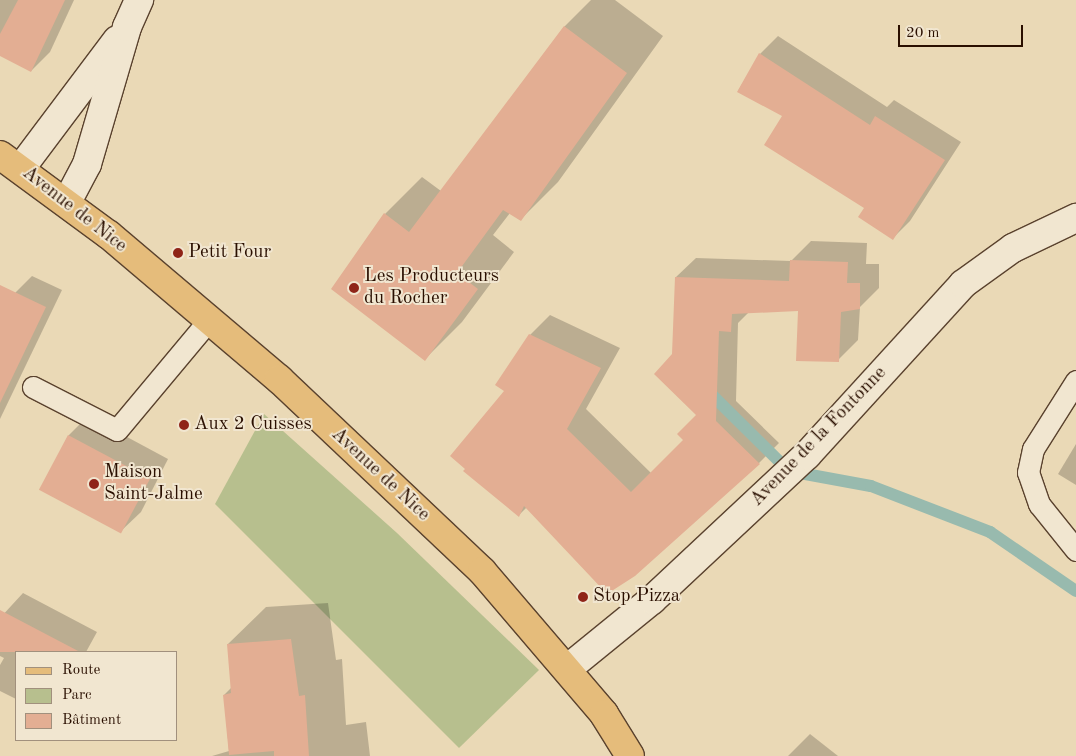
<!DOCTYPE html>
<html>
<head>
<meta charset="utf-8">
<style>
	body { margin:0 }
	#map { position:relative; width:1076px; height:756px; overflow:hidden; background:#ead9b6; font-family:"Old Standard TT",serif }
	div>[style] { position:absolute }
	.green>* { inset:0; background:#b7bf8e }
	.shadow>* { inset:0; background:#0003 }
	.stream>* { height:12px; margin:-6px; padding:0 6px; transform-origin:6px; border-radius:6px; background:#98baae }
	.building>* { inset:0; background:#e3ae93; transform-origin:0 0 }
	.roads { filter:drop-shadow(1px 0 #5a422e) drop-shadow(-1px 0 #5a422e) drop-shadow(0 1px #5a422e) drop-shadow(0 -1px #5a422e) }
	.lane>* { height:21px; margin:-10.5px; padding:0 10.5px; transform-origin:10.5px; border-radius:10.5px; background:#f1e6d0 }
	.street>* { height:28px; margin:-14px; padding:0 14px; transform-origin:14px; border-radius:14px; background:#f1e6d0 }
	.primary>* { height:28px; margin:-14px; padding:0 14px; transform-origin:14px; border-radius:14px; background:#e5bc7b }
	.dots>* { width:14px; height:14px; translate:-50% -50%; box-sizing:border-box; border:2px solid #f1e6d0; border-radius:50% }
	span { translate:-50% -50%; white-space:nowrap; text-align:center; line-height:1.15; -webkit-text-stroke:4px #f1e6d0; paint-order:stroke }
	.street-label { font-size:19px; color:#2a0f00 }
	.poi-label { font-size:19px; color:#2a0f00 }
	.left { translate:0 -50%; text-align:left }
	.legend { position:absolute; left:15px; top:651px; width:162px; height:90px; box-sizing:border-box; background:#f1e6d0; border:1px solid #a1907d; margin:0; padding:6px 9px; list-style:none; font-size:15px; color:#2a0f00 }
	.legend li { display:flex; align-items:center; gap:10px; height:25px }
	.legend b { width:25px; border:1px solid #a1907d }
	.scale { position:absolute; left:898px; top:25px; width:125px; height:22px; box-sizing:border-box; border:2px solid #2a0f00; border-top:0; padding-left:6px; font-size:15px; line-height:18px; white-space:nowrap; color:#2a0f00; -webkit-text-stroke:4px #f1e6d0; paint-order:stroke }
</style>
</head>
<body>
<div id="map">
	<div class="green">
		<div style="clip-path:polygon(264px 414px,397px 533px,539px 670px,459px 748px,215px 504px)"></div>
	</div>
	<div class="shadow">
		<div style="clip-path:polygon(0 0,74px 0,50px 52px,31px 71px,0 54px)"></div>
		<div style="clip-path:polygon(591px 0,615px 0,663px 36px,558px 182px,520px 220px,510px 213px,493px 235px,514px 252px,462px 322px,425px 359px,385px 214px,422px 177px,441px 191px,564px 27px)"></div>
		<div style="clip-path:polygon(778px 36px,887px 107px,894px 100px,961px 142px,910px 221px,893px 238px,784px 116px,738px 91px,760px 54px)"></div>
		<div style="clip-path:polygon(811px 241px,867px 243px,866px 264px,879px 264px,879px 288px,860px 307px,858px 340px,838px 360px,799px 310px,749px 312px,738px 323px,736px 401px,779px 443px,759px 463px,634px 575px,527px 507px,519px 515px,506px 390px,530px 335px,550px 315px,620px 348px,586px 409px,651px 473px,685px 440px,698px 415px,673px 355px,676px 277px,696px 258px,791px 261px)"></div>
		<div style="clip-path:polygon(32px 276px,62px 290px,0 419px,0 324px,15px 293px)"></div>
		<div style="clip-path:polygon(88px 416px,168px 459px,141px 512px,121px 531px,41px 489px,69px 435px)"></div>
		<div style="clip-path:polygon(1076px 444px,1076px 485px,1058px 474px)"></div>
		<div style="clip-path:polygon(23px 593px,97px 632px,86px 652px,16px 652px,16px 699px,0 691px,0 665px,4px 658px,0 656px,0 618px)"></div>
		<div style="clip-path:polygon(328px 603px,336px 660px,342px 659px,346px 725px,366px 722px,370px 756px,212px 756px,229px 751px,224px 695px,232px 687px,228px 644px,266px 607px)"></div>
		<div style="clip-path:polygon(810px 734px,838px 756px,788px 756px)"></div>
	</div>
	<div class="stream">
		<div style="left:706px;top:389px;width:117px;rotate:44.7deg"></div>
		<div style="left:789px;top:471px;width:83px;rotate:10.4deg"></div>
		<div style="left:871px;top:486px;width:128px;rotate:21.1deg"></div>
		<div style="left:990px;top:532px;width:104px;rotate:34.5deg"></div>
	</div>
	<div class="building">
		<div style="clip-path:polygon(18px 0,65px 0,31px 72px,0 56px,0 34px)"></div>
		<div style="clip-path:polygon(564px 26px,627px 73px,521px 221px,503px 210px,457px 273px,478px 289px,425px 361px,331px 289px,384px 213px,409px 232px)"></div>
		<div style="clip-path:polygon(759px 53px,870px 125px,875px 116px,945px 160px,893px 240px,858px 217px,864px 208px,764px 145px,782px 116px,737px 92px)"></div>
		<div style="clip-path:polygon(790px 260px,848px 262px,847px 283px,860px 283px,860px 309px,841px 312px,839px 362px,796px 361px,798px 311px,732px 314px,731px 332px,719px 331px,716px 421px,760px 464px,635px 576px,607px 594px,524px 506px,519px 517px,463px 471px,465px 469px,450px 456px,504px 391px,495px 385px,529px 334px,601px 368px,567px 429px,631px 492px,683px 440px,677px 434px,696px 415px,654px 374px,672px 354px,675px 277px,789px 281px)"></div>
		<div style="clip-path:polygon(0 285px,46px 307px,0 403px)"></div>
		<div style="left:68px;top:435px;width:93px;height:62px;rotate:28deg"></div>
		<div style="clip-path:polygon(0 610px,80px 652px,0 652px)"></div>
		<div style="clip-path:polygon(291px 639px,299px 696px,305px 695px,309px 756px,274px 756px,274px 751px,229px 755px,223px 695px,231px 693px,227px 644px)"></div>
	</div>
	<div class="roads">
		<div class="lane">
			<div style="left:1076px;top:381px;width:80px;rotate:122.3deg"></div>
			<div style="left:1033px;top:449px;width:24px;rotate:102deg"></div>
			<div style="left:1028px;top:472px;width:34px;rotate:71deg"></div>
			<div style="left:1039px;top:504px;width:59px;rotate:51.2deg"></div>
			<div style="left:33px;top:387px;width:94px;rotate:27.1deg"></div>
			<div style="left:117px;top:430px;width:142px;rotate:-50.1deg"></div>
		</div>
		<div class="street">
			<div style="left:21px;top:168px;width:160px;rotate:-53.1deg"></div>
			<div style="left:67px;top:202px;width:43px;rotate:-62.2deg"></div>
			<div style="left:87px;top:164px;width:143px;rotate:-73.7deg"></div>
			<div style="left:127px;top:27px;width:30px;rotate:-66deg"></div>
			<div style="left:567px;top:669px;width:109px;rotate:-39.1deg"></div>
			<div style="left:652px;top:600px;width:212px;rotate:-43.1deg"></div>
			<div style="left:807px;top:455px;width:231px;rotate:-47.6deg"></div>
			<div style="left:963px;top:284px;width:62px;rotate:-35.8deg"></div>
			<div style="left:1013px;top:248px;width:70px;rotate:-25.5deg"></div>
		</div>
		<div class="primary">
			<div style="left:0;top:155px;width:135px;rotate:36.3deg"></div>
			<div style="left:109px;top:235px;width:223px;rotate:40.3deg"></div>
			<div style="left:279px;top:379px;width:279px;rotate:43.4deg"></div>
			<div style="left:482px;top:571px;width:188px;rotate:49.5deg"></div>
			<div style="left:604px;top:714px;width:49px;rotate:58.2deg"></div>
		</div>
	</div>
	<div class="dots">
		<div style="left:178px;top:253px;background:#8f2418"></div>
		<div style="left:354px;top:288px;background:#8f2418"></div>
		<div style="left:184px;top:425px;background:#8f2418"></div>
		<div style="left:94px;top:484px;background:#8f2418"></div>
		<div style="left:583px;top:597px;background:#8f2418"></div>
	</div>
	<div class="street-label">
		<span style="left:74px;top:210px;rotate:38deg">Avenue de Nice</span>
		<span style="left:819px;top:437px;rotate:-46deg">Avenue de la Fontonne</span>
		<span style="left:380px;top:475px;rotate:43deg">Avenue de Nice</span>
	</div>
	<div class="poi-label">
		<span class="left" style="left:188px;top:253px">Petit Four</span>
		<span class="left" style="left:364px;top:288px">Les Producteurs<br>du Rocher</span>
		<span class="left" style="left:194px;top:425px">Aux 2 Cuisses</span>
		<span class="left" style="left:104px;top:484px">Maison<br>Saint-Jalme</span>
		<span class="left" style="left:593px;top:597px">Stop Pizza</span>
	</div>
	<ul class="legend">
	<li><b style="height:6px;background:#e5bc7b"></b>Route</li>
	<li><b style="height:14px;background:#b7bf8e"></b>Parc</li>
	<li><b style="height:14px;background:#e3ae93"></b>Bâtiment</li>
	</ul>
	<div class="scale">20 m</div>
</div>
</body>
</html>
